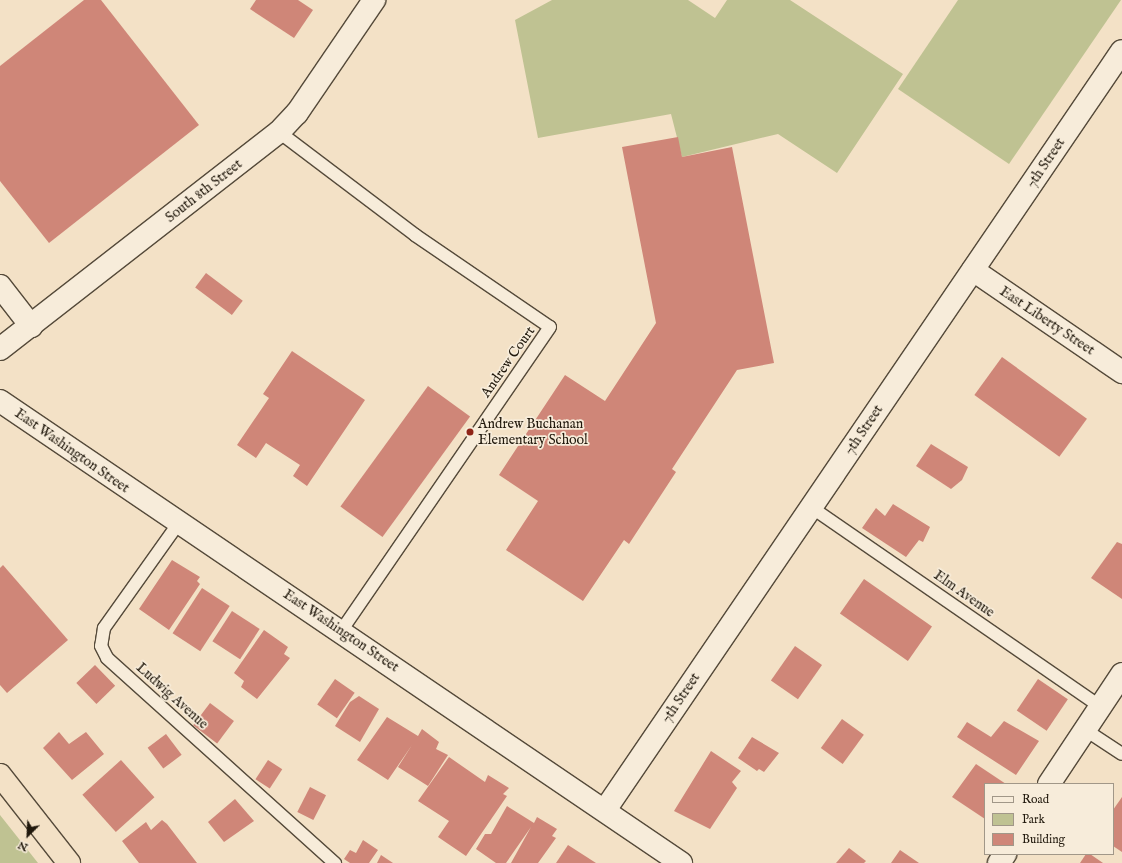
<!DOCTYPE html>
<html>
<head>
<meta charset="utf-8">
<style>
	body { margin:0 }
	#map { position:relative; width:1122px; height:863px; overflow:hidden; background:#f3e1c6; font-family:"IM FELL English",serif }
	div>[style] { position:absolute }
	.green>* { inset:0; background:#bfc292 }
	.building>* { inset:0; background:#cf8678; transform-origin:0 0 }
	.roads { filter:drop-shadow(1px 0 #554a3a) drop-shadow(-1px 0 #554a3a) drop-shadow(0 1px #554a3a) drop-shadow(0 -1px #554a3a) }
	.lane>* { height:12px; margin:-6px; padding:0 6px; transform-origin:6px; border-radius:6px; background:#f7ecda }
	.street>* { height:22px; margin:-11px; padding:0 11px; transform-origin:11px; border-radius:11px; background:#f7ecda }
	.highway>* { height:22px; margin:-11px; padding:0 11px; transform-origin:11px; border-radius:11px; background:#f3e1c6 }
	.dots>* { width:11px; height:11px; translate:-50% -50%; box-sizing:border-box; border:2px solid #f7ecda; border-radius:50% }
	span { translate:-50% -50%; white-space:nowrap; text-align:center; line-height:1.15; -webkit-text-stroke:3.5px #f7ecda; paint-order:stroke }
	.street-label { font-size:14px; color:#20180c }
	.poi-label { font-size:14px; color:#20180c }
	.left { translate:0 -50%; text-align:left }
	.legend { position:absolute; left:984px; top:783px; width:130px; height:72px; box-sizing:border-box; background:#f7ecda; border:1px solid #a19788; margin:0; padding:5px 7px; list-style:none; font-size:12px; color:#20180c }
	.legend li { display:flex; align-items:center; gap:8px; height:20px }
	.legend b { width:20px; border:1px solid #a19788 }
	.north { position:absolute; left:8px; top:815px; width:40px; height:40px; -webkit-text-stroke:3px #f7ecda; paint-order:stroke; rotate:204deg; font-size:11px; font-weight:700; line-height:16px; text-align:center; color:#20180c }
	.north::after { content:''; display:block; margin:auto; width:14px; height:18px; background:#20180c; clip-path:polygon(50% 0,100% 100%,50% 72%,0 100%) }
</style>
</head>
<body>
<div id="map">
	<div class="green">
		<div style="clip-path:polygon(552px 0,688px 0,715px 18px,727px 0,790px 0,903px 74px,837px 173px,778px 134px,682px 157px,671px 114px,538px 138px,515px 20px)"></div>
		<div style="clip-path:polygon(958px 0,1121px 0,1009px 164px,898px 89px)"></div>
		<div style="clip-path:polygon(0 815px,38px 863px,0 863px)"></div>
	</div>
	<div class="building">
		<div style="clip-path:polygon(84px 0,101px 0,199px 125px,49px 243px,0 181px,0 66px)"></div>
		<div style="clip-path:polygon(256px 0,298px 0,313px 10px,294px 38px,250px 9px)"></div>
		<div style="clip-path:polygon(678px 137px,682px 157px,732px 147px,774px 363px,737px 370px,672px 469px,676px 472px,629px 544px,624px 540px,583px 601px,506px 550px,538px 501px,499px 475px,565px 375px,605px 401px,656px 323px,622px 147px)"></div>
		<div style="left:206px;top:273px;width:46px;height:18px;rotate:37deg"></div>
		<div style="clip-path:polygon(292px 351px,365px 400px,307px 486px,293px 476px,300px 465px,266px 443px,256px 458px,237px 445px,269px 398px,263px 394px)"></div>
		<div style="left:1002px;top:357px;width:105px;height:47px;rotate:36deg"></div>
		<div style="left:428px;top:386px;width:52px;height:149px;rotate:36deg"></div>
		<div style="clip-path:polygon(931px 444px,968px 467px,962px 480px,951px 489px,916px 466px)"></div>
		<div style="clip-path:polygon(893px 504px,930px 527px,923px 542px,919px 540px,906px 557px,862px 528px,876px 508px,885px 516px)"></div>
		<div style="clip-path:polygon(1117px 542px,1122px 544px,1122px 599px,1091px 578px)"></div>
		<div style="clip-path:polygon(172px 560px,200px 577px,197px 581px,200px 584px,169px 630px,139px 609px)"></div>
		<div style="clip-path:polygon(3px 565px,68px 640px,7px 693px,0 685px,0 568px)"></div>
		<div style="left:864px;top:579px;width:83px;height:42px;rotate:35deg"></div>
		<div style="left:202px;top:588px;width:33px;height:54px;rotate:33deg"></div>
		<div style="left:232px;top:611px;width:33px;height:36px;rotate:33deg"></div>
		<div style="clip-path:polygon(264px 630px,288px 647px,284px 654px,290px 658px,257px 699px,241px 687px,244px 681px,234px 673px)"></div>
		<div style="left:795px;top:646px;width:33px;height:42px;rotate:35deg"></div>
		<div style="left:95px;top:665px;width:29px;height:26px;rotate:46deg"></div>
		<div style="left:335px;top:679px;width:24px;height:31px;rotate:35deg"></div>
		<div style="left:1038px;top:679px;width:36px;height:38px;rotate:34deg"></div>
		<div style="clip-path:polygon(359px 696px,379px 709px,360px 742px,335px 726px,350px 702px)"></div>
		<div style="left:210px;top:703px;width:30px;height:28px;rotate:37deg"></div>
		<div style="clip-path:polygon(387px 717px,418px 736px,422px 729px,439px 742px,436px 749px,448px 755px,428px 786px,398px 767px,412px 745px,388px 780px,357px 760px)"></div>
		<div style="left:842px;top:719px;width:27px;height:36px;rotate:36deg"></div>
		<div style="clip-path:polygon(1004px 721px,1039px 741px,1016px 775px,957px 737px,967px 722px,991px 737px)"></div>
		<div style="clip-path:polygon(59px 732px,69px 744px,86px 732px,104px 754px,72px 780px,43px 748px)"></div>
		<div style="left:166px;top:734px;width:26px;height:23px;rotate:53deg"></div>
		<div style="clip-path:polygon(752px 737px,779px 753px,764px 772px,759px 769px,757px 771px,738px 758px)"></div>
		<div style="clip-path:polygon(711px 751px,741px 771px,732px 782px,737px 788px,710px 829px,674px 811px)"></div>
		<div style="clip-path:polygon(449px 757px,485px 782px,488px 775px,509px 788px,503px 794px,507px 796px,466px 856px,438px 837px,449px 821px,418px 801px)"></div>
		<div style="left:121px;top:760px;width:50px;height:52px;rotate:48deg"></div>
		<div style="left:268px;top:760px;width:17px;height:23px;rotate:33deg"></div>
		<div style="clip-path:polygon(976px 764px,1006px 784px,985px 784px,985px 819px,952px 797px)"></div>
		<div style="left:310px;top:787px;width:18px;height:28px;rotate:27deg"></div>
		<div style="clip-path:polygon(1122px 797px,1122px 852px,1113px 846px,1113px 810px)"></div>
		<div style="clip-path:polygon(235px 799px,254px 821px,224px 842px,208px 822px)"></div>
		<div style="clip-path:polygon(507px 806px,534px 823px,537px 817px,557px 829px,552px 836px,556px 838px,538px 863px,511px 863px,531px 827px,506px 863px,496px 863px,476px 849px,485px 834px,491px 834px)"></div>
		<div style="clip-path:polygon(162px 820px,167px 824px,197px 863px,139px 863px,122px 841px,146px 822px,151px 830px)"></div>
		<div style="clip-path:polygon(363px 840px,378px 850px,369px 863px,350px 863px,344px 859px,350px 850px,356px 853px)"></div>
		<div style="clip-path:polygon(568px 845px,596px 863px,556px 863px)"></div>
		<div style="clip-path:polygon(849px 848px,866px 861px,864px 863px,836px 863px)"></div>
		<div style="clip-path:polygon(900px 850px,919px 863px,891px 863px)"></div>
		<div style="clip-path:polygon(1086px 854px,1090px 854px,1103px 863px,1080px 863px)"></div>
		<div style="clip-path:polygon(381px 855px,393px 863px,377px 863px)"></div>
	</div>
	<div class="roads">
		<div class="lane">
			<div style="left:279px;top:132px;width:171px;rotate:37.1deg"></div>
			<div style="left:415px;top:235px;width:163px;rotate:34.3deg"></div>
			<div style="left:550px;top:327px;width:368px;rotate:124.5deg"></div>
			<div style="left:811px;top:507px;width:351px;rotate:34.6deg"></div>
			<div style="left:178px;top:524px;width:128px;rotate:125.4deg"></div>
			<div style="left:104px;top:628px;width:18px;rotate:99deg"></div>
			<div style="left:101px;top:646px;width:13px;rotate:63deg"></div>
			<div style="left:107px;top:658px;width:307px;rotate:42deg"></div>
			<div style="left:1084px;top:729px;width:45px;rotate:33.3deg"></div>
		</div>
		<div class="street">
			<div style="left:973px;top:270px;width:181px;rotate:34.4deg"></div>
			<div style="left:0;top:286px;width:51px;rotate:52.2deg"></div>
			<div style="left:0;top:349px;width:353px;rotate:-37.9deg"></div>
			<div style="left:279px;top:132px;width:26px;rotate:-47deg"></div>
			<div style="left:297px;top:113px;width:137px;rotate:-55.7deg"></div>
			<div style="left:0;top:401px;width:823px;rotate:34.15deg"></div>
			<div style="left:1049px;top:784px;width:132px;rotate:-56.4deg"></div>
			<div style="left:605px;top:810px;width:918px;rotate:-55.74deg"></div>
			<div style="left:999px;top:863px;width:11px;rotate:-56deg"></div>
		</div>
		<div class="highway">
			<div style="left:0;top:775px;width:112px;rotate:51.9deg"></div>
		</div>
	</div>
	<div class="dots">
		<div style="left:470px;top:432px;background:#8f2418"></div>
	</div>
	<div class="street-label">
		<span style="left:1046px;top:163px;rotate:-56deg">7th Street</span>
		<span style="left:204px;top:191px;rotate:-38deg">South 8th Street</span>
		<span style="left:1047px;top:321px;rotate:34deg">East Liberty Street</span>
		<span style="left:508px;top:362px;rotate:-55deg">Andrew Court</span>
		<span style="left:864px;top:430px;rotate:-56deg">7th Street</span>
		<span style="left:72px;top:451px;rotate:35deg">East Washington Street</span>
		<span style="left:964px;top:594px;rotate:35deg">Elm Avenue</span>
		<span style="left:341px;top:631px;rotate:34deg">East Washington Street</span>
		<span style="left:172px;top:696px;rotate:42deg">Ludwig Avenue</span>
		<span style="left:681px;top:698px;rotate:-56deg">7th Street</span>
	</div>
	<div class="poi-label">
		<span class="left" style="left:478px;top:432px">Andrew Buchanan<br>Elementary School</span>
	</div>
	<ul class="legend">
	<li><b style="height:5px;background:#f7ecda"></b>Road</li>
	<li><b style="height:11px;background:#bfc292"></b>Park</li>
	<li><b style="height:11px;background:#cf8678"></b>Building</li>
	</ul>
	<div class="north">N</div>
</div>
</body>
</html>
